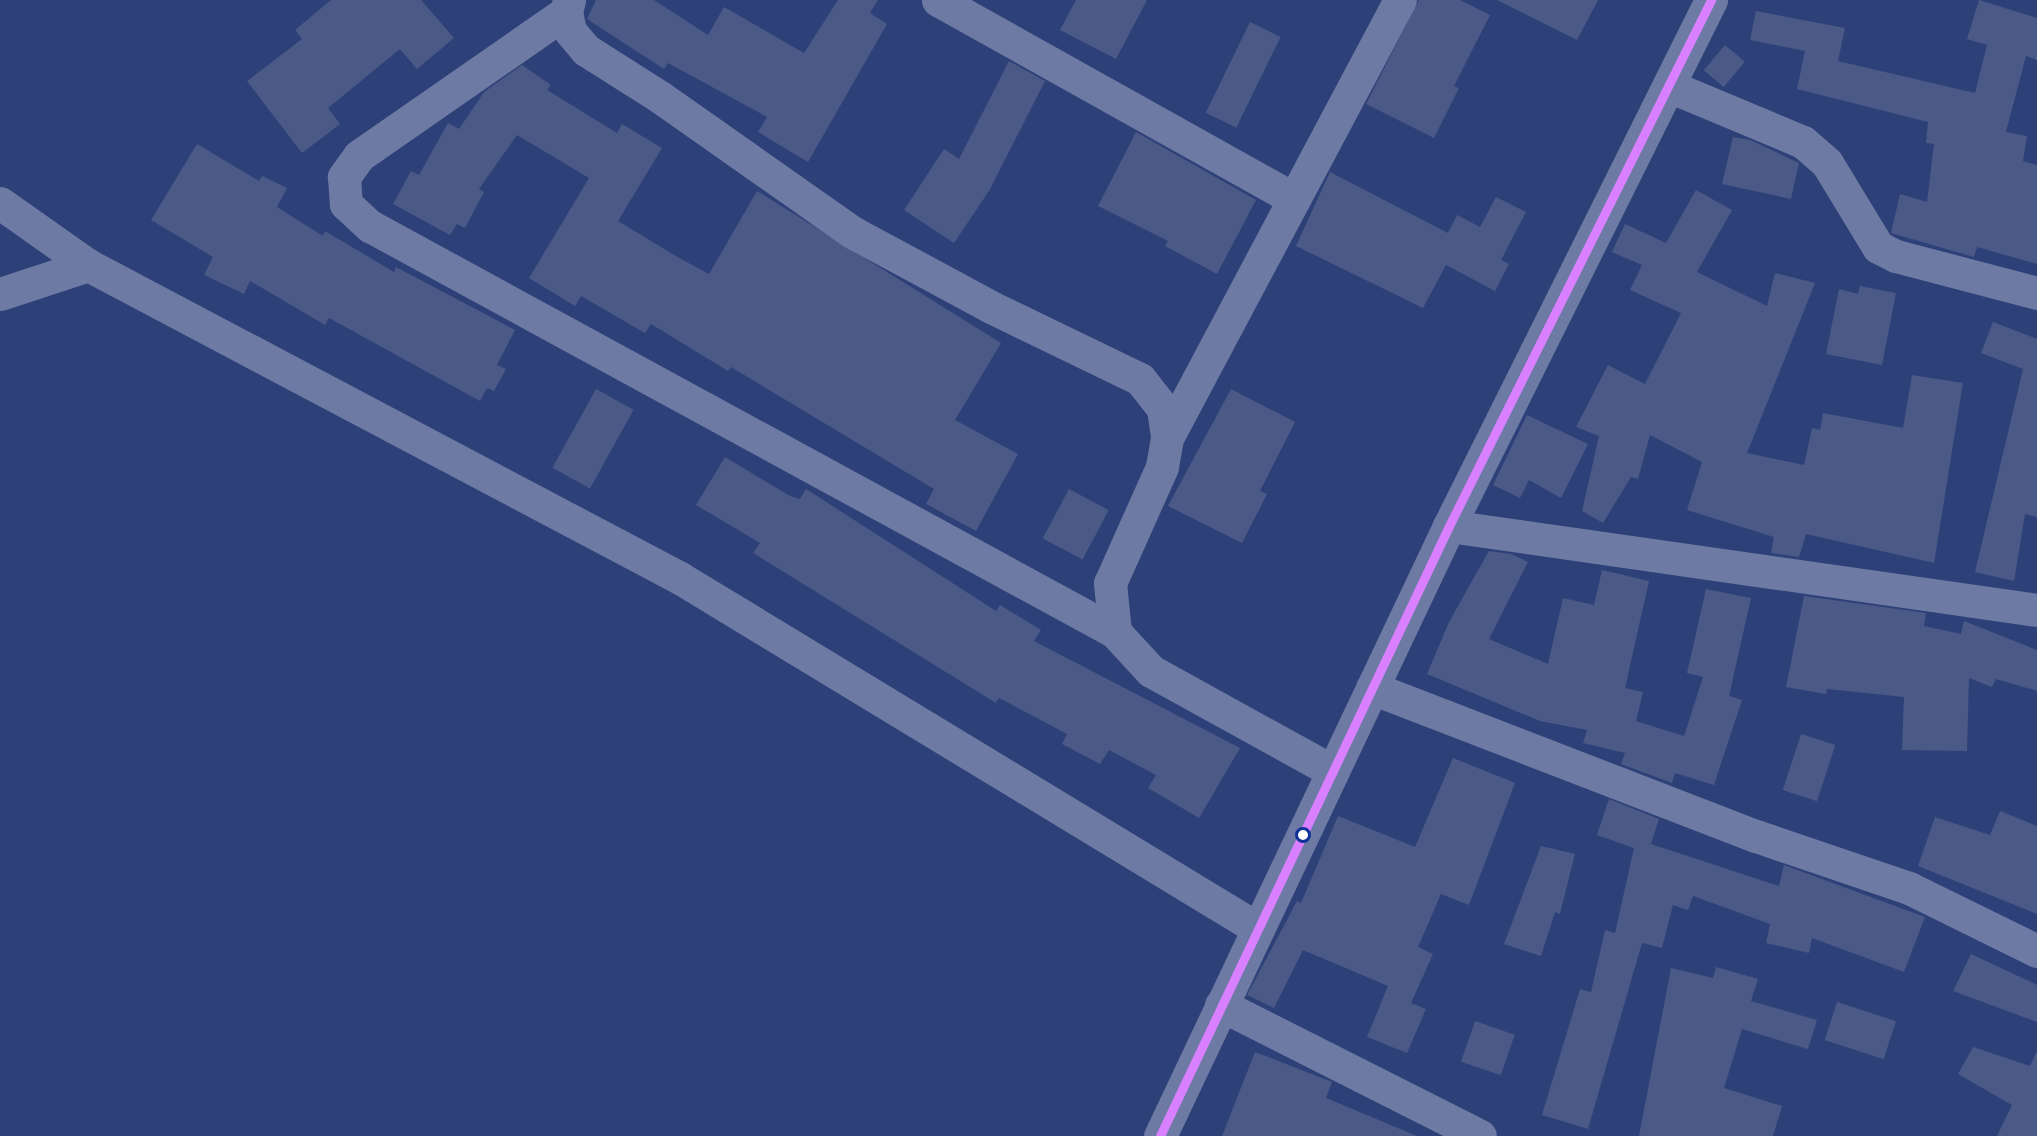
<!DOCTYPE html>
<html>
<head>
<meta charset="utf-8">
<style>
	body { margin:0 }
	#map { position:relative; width:2037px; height:1136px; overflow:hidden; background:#2e4078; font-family:Jost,sans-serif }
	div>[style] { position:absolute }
	.building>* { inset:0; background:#4a5986; transform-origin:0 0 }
	.minor>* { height:33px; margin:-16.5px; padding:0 16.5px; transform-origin:16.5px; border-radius:16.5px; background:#6d7aa3 }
	.tertiary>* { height:33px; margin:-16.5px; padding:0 16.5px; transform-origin:16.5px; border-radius:16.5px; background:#6d7aa3 }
	.bus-1>* { height:9px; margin:-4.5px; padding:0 4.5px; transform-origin:4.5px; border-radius:4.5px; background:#d880ff }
	.dots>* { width:16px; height:16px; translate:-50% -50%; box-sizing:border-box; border:3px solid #0f3197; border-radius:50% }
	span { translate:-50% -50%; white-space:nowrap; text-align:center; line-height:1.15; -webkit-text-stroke:6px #0f3197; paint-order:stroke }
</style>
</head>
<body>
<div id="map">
	<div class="building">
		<div style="clip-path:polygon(331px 0,421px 0,454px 38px,417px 69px,400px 49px,328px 108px,340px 124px,302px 153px,247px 81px,302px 39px,295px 30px)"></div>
		<div style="clip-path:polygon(596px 0,654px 0,708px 35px,724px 7px,804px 53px,838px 0,878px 0,870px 13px,887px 24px,808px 162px,758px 132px,767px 117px,668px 63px,664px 69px,587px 19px)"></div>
		<div style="clip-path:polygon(1076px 0,1147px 0,1116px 59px,1060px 30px)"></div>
		<div style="clip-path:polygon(1419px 0,1460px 0,1490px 15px,1454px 86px,1459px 88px,1434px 138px,1366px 104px)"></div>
		<div style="clip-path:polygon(1497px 0,1598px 0,1577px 40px)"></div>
		<div style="clip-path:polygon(1979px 0,2037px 18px,2037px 60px,2026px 56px,2006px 132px,2027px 136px,2023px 161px,2037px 165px,2037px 264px,1977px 247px,1974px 257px,1891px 233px,1900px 194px,1927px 202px,1934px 144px,1926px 143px,1928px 122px,1797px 89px,1805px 51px,1750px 40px,1756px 11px,1845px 28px,1838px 61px,1975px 93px,1987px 45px,1967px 39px)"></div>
		<div style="left:1250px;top:22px;width:34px;height:101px;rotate:26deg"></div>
		<div style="left:1725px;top:45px;width:26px;height:33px;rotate:40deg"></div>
		<div style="clip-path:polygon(1009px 61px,1045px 81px,989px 191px,954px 243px,904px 210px,944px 149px,959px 159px)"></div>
		<div style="clip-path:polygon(522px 65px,551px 85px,547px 90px,617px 133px,622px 124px,662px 148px,618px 221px,681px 259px,709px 274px,757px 191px,1001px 343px,955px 420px,1018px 454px,976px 531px,926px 504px,934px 489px,731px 367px,728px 371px,651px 324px,645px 333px,581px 296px,575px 306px,529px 278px,589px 178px,517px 135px,479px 189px,484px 192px,465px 228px,457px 224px,450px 235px,393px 204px,411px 171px,419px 175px,448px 123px,459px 129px,484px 92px)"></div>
		<div style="clip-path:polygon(1136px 132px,1256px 200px,1217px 274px,1165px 246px,1168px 241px,1098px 206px)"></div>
		<div style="clip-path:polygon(1733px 137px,1750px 140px,1799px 163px,1791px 199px,1722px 184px)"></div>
		<div style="clip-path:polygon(197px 144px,259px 181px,262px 176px,287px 188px,277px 207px,323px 236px,325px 231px,394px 272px,396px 267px,515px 330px,497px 365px,506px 369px,494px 391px,487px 388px,480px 401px,329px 318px,325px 325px,250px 281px,244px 294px,204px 275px,213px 257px,151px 220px)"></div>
		<div style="clip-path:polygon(1330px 172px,1448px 233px,1457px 215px,1480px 227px,1496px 197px,1526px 212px,1501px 260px,1509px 264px,1495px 291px,1446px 265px,1423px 308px,1296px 246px)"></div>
		<div style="clip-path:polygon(1696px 190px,1732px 210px,1697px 272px,1767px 306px,1775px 273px,1815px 283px,1747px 453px,1804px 465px,1812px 428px,1820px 430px,1823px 413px,1903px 428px,1912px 375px,1963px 383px,1934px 563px,1806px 534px,1799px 557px,1771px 553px,1774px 537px,1687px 510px,1702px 462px,1650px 435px,1638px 479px,1631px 477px,1603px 523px,1582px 511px,1599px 436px,1576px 427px,1608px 365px,1645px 384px,1681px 313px,1630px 290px,1642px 265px,1612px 252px,1625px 224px,1666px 243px)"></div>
		<div style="clip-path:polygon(1860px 286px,1896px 293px,1882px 365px,1826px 354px,1839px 289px,1858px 294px)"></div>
		<div style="clip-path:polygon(1993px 322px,2037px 339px,2037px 517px,2025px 514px,2014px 581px,1975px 572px,2023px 369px,1981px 353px)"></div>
		<div style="left:596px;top:389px;width:43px;height:90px;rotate:29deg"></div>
		<div style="clip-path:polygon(1231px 389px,1295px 422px,1260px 491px,1267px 494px,1242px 543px,1168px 506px)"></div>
		<div style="clip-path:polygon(1527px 415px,1588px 444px,1561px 498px,1529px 480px,1520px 498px,1493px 485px)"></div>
		<div style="clip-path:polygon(725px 457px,790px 496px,800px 499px,806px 489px,996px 611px,1000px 605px,1041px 630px,1034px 641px,1240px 748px,1199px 818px,1148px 788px,1156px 775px,1109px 750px,1100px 764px,1062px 744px,1067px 734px,999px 698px,996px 703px,753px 553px,760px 543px,696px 505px)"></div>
		<div style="left:1069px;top:489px;width:45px;height:56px;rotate:28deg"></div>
		<div style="clip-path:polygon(1489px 551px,1511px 554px,1528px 562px,1489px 639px,1548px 664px,1563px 598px,1594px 605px,1602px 570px,1649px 581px,1625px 688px,1643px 692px,1636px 721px,1684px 736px,1703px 677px,1687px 673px,1706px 589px,1751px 598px,1729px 696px,1742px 700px,1714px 785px,1675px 773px,1672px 783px,1621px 764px,1625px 753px,1583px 743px,1587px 730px,1540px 721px,1427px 674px,1449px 622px)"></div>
		<div style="clip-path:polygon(1804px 596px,1926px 613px,1924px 626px,1961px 634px,1964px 621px,2037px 650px,2037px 691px,1996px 679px,1992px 687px,1969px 678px,1967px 751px,1902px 750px,1904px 697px,1827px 689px,1826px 694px,1786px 687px)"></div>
		<div style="left:1801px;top:734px;width:36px;height:59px;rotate:18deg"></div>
		<div style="clip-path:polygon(1453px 758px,1515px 783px,1469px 905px,1441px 894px,1418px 947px,1433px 954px,1411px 1003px,1426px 1009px,1407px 1053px,1367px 1037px,1388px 986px,1303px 950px,1274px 1008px,1247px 995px,1297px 901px,1301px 903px,1338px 816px,1415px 847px)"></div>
		<div style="clip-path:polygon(1609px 799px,1659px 819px,1651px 844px,1779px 886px,1784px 865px,1925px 917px,1904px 972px,1812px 938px,1809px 953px,1766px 943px,1770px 924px,1693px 896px,1688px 910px,1673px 905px,1662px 948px,1642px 943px,1588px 1129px,1542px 1115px,1580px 989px,1591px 992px,1605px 930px,1615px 933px,1634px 848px,1597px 835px)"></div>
		<div style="clip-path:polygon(2000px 811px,2037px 826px,2037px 914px,1918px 866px,1935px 817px,1990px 835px)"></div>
		<div style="clip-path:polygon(1541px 846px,1575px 854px,1560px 914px,1555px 912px,1541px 956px,1504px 944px)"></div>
		<div style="clip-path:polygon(1971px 954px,2037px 985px,2037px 1022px,1953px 991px)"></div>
		<div style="clip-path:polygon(1716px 967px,1758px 979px,1751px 1001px,1817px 1020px,1808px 1049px,1742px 1029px,1724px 1088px,1782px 1106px,1773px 1136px,1639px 1136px,1671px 968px,1713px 978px)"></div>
		<div style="left:1837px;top:1002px;width:62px;height:40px;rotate:18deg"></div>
		<div style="left:1475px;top:1021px;width:42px;height:43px;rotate:19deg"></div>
		<div style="clip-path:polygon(1973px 1047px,2030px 1066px,2037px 1051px,2037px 1136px,1997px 1136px,2012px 1105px,1958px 1074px)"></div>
		<div style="clip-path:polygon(1255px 1052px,1332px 1082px,1326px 1098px,1417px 1136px,1222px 1136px)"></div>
	</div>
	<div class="minor">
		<div style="left:569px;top:0;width:12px;rotate:104deg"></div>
		<div style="left:566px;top:12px;width:19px;rotate:78deg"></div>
		<div style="left:570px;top:31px;width:25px;rotate:50deg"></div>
		<div style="left:586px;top:50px;width:88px;rotate:32.4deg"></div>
		<div style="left:660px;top:97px;width:235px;rotate:35.1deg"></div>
		<div style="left:852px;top:232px;width:158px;rotate:28.3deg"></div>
		<div style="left:991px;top:307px;width:165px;rotate:25.8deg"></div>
		<div style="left:1140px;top:379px;width:37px;rotate:52deg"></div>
		<div style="left:1163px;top:408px;width:30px;rotate:82deg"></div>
		<div style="left:1167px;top:438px;width:29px;rotate:100deg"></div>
		<div style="left:1162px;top:467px;width:127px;rotate:114.1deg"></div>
		<div style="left:1110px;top:583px;width:49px;rotate:84.2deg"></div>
		<div style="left:1115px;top:632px;width:53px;rotate:47.3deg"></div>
		<div style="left:1151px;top:671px;width:207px;rotate:28.9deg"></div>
		<div style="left:938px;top:0;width:408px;rotate:29.2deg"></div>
		<div style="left:566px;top:12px;width:252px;rotate:145.2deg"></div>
		<div style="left:359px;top:156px;width:26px;rotate:126deg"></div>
		<div style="left:344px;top:177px;width:27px;rotate:86deg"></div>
		<div style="left:346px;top:204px;width:33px;rotate:43deg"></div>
		<div style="left:370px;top:226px;width:848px;rotate:28.59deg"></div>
		<div style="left:1669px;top:86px;width:145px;rotate:22.7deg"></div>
		<div style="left:1803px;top:142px;width:32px;rotate:41deg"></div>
		<div style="left:1827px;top:163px;width:98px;rotate:58.7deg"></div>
		<div style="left:1878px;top:247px;width:20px;rotate:27deg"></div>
		<div style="left:1896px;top:256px;width:146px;rotate:14.7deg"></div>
		<div style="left:0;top:203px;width:108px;rotate:35.2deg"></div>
		<div style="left:88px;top:265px;width:670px;rotate:27.87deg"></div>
		<div style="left:680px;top:578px;width:675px;rotate:31.24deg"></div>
		<div style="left:0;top:294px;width:93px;rotate:-18.2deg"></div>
		<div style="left:1167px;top:438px;width:496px;rotate:-62deg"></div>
		<div style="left:1449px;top:526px;width:594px;rotate:8.13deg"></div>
		<div style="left:1372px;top:688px;width:412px;rotate:21.1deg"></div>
		<div style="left:1756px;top:836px;width:162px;rotate:18.8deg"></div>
		<div style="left:1909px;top:888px;width:143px;rotate:26.2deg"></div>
		<div style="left:1221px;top:1005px;width:290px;rotate:26.8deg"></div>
	</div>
	<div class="tertiary">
		<div style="left:1160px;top:1136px;width:675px;rotate:-64.65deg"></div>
		<div style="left:1449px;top:526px;width:588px;rotate:-63.52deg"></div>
	</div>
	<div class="bus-1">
		<div style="left:1160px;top:1136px;width:675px;rotate:-64.65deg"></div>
		<div style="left:1449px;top:526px;width:588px;rotate:-63.52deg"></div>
	</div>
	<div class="dots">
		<div style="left:1303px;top:835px;background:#fff"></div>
	</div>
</div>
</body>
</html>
